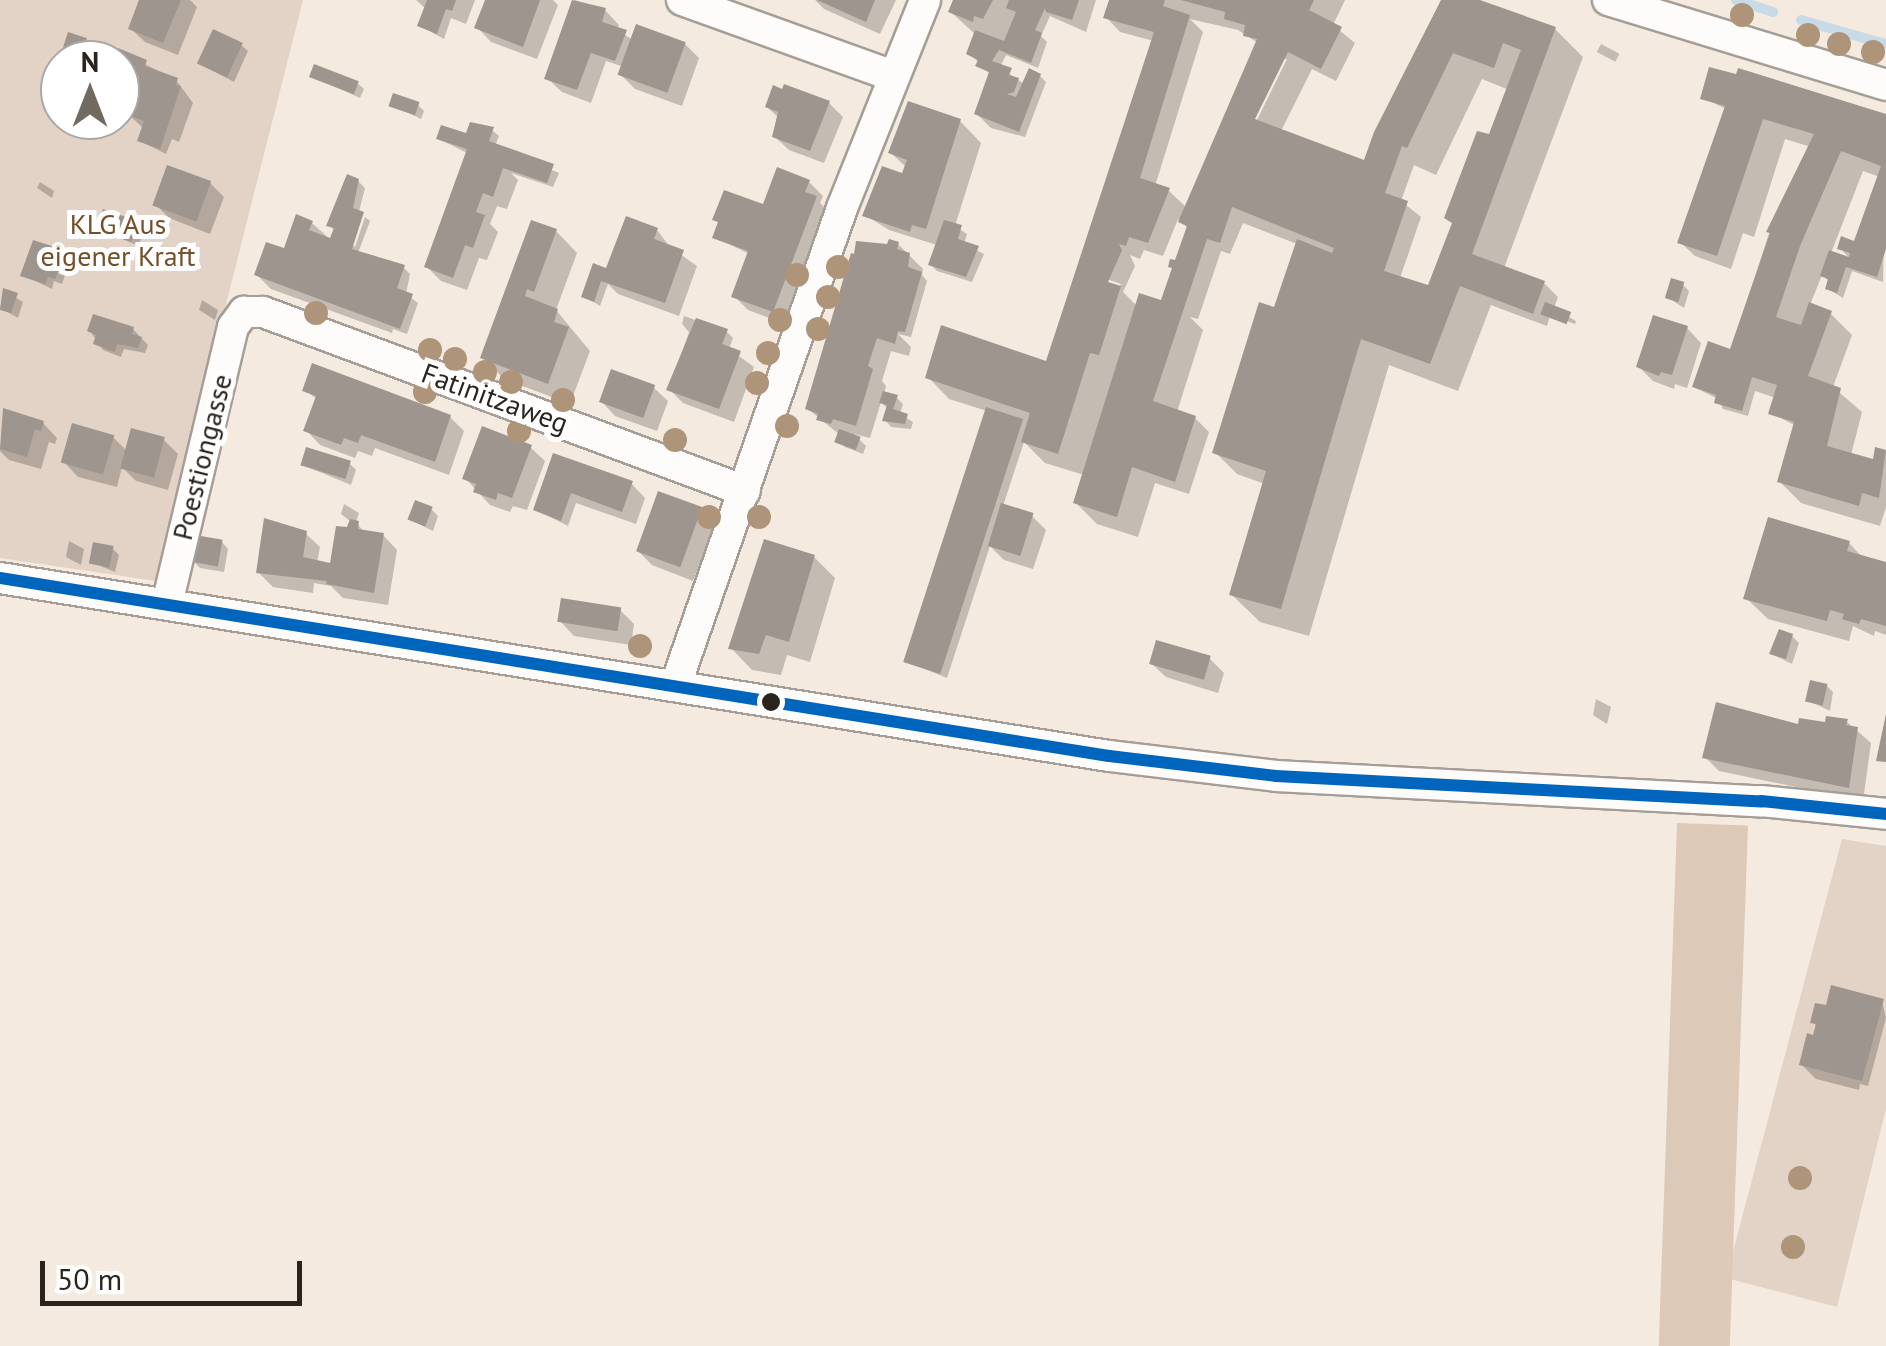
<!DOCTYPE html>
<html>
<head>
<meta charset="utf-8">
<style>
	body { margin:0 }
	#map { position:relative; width:1886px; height:1346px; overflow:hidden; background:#f5eadf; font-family:"PT Sans",sans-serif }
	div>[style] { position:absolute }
	.green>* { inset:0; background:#e2d3c6 }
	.forest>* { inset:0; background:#dcc9b7; transform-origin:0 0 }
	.shadow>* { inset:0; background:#0003; transform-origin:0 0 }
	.stream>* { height:10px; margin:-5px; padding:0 5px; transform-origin:5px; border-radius:5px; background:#c8dae6 }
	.building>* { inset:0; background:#9e958e; transform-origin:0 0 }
	.roads { filter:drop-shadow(2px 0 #a69e96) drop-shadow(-2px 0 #a69e96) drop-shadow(0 2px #a69e96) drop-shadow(0 -2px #a69e96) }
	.minor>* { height:30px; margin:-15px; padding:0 15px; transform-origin:15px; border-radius:15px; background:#fefcfa }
	.bus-1>* { height:12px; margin:-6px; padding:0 6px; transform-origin:6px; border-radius:6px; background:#0065bd }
	.trees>* { width:24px; height:24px; margin:-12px; border-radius:50%; background:#ae957a }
	.dots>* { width:28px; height:28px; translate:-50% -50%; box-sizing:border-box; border:5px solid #fff; border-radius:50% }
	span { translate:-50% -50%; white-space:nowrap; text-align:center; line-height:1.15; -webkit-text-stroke:10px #fff; paint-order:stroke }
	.park-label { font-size:28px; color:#744f28 }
	.street-label { font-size:28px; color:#2b241d }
	.north { position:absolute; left:40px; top:40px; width:100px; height:100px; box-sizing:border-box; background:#fff; border:2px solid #aaa7a5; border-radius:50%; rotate:0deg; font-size:28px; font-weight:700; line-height:40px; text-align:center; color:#2b241d }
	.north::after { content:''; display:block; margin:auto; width:35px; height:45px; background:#726961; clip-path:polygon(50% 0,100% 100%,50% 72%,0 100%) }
	.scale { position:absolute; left:40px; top:1261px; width:262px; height:45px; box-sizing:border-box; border:5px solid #2b241d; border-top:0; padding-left:12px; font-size:30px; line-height:35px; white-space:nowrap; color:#2b241d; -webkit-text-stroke:8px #fff; paint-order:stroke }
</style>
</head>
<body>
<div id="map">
	<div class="green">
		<div style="clip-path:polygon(evenodd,0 0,303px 0,156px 581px,0 558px,0 0,60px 60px,120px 60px,120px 120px,60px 120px,60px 60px)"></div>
		<div style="clip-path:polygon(1842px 839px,1886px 846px,1886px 1109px,1837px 1307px,1726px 1278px)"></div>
	</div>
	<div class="forest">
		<div style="left:1677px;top:823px;width:71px;height:541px;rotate:2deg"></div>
	</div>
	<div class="shadow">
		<div style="clip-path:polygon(139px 0,190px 0,197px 7px,178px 55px,145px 42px,130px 28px)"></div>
		<div style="clip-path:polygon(416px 0,475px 0,466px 24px,451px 18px,444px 39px,420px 26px,426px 9px)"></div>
		<div style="clip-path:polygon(488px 0,553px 0,558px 5px,537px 59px,491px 42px,477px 27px)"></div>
		<div style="clip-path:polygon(575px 0,605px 10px,619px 25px,617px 30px,633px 40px,685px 44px,699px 58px,682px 106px,635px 89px,621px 75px,624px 67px,606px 61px,591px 103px,562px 92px,547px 78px)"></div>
		<div style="clip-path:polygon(815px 0,896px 0,880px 34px,824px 9px)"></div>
		<div style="clip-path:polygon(955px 0,1096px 0,1086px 32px,1050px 16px,1041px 36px,1047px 42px,1038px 68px,1006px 55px,1000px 67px,1024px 84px,1040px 76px,1046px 82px,1025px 137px,991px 128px,977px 114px,990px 74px,969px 53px,976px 35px,951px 12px)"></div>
		<div style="clip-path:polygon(evenodd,1112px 0,1345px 0,1333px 25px,1355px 43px,1336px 81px,1312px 69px,1281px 131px,1366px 163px,1443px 0,1475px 0,1555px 29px,1583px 57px,1504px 268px,1544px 283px,1558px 297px,1554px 308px,1576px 321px,1575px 324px,1550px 315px,1547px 326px,1491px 305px,1458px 391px,1389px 365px,1309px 636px,1260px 622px,1231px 594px,1265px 484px,1237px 474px,1215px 452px,1276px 310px,1297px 244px,1243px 223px,1230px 254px,1221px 251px,1198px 319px,1190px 317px,1203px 330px,1177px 412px,1195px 418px,1209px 432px,1189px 494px,1155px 483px,1138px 537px,1097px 524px,1076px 503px,1084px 475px,1045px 463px,1024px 442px,1003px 506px,1031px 515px,1046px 530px,1033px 569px,1004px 560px,990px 546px,947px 678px,905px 661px,987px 411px,949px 399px,928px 377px,1048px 364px,1154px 41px,1120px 32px,1106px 17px,1112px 0,1190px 19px,1238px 30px,1258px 43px,1187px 208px,1169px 191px,1155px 186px,1203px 32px,1190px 19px,1112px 0,1282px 59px,1287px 59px,1253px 128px,1249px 126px,1282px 59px,1112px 0,1482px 79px,1509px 90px,1429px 288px,1400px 278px,1421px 217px,1401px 201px,1414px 165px,1436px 175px,1482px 79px,1112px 0,1178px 219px,1189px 229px,1162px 303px,1138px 307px,1123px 292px,1135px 266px,1130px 255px,1140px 259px,1144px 250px,1163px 256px,1178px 219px,1112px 0,1092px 274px,1121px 284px,1119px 288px,1092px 274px)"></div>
		<div style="clip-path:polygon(86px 40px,92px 47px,88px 58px,66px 46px)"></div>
		<div style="left:1601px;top:44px;width:21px;height:9px;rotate:28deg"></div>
		<div style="clip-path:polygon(241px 45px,248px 51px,234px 82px,200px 64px)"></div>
		<div style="clip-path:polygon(119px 51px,176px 80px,193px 103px,179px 142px,172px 139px,166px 154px,140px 141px,144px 129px,128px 114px,143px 78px,120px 71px,120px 60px,116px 60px)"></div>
		<div style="clip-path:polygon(312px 76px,357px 83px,364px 89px,360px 98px)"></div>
		<div style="clip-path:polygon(evenodd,1703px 98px,1886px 115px,1883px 282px,1852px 271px,1843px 298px,1828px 289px,1830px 282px,1822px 275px,1810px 305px,1830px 313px,1852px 335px,1833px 387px,1862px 412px,1851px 455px,1873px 462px,1876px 450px,1886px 452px,1886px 507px,1880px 526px,1801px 503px,1779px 481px,1796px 426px,1771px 413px,1776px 398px,1755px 391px,1748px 416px,1723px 409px,1718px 399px,1694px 387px,1731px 352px,1769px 233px,1811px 147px,1785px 139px,1754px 237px,1743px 233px,1731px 269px,1695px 256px,1680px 242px,1726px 109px,1703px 98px,1863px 171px,1880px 177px,1856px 244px,1840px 248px,1852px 261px,1831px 253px,1863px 171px)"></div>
		<div style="clip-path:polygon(829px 103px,843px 117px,824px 163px,789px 150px,774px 136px,779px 118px,767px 107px)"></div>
		<div style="clip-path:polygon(417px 104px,424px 111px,421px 119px,392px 105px)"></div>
		<div style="clip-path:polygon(960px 121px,981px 143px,955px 226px,967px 234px,964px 244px,984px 254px,972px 282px,937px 271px,931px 265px,937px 245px,889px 230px,865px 215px,904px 176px,907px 168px,891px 153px)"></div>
		<div style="clip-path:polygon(492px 130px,499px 136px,495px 146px,559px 173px,553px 187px,511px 173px,518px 180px,507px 209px,497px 206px,490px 224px,498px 232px,487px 260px,479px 258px,467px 290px,441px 281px,427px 267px,469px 154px,439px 139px)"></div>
		<div style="clip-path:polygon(358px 181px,365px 188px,351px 243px,355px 247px,365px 217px,370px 221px,358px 253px,404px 268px,410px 274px,406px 294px,418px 303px,407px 334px,393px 329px,392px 333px,271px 289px,257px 275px,312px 223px,332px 241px,335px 231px,329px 225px)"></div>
		<div style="clip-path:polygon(40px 182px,54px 191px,52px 198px,37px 188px)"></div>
		<div style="clip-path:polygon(809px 182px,823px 196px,820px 203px,830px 212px,788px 325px,748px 310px,734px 296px,749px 254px,715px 237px,720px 224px,715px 219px,765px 207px)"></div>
		<div style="clip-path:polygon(210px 183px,224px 197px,210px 234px,169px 218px,155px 204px)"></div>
		<div style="clip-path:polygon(137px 223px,144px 229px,139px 246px,99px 229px)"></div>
		<div style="clip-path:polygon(657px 230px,670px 247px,697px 266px,679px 316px,618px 294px,608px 284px,600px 306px,584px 296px)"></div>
		<div style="clip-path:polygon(556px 231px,577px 253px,556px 310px,590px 351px,570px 404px,504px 379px,483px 358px)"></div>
		<div style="clip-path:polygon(898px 244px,923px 269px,922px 275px,927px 281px,911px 337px,898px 334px,911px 347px,909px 356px,891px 351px,882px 381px,886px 386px,884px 394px,897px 398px,903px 404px,900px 414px,913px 422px,911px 429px,891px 427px,885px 420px,888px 409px,881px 402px,870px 438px,854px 434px,866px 446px,863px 454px,845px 447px,838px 441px,840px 435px,808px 409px,889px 248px)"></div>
		<div style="clip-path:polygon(56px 250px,67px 270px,62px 284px,54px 281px,52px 289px,23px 275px)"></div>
		<div style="clip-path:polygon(1683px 285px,1689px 291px,1684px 308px,1667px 297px)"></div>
		<div style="clip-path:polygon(5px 291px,23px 302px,18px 318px,0 308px)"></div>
		<div style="clip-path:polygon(202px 300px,218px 310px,215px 320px,199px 310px)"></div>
		<div style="clip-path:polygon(684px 316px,726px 331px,733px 338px,729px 349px,754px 367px,734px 422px,683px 403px,669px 389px,689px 332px,682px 324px)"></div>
		<div style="clip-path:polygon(1687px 328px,1701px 343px,1687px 388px,1675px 384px,1674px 389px,1653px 381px,1639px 367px)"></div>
		<div style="clip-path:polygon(133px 329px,148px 345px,145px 353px,124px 349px,121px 357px,103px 350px,90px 331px)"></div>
		<div style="clip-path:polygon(653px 387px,668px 401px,657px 431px,615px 416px,601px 401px)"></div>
		<div style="clip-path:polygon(304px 390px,450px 417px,464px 431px,449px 475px,375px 448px,372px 456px,358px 451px,355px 458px,320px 445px,306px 430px,317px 399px)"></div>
		<div style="clip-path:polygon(5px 411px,43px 423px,57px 438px,55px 444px,49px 442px,41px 469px,9px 460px,0 451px)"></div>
		<div style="clip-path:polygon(113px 437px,127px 451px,164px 440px,178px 454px,168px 490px,136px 481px,122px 467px,117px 487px,78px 477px,64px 462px)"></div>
		<div style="clip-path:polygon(530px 447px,545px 461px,527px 510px,513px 506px,510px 512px,490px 505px,465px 478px)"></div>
		<div style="clip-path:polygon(350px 464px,356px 470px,351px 485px,303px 465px)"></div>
		<div style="clip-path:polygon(631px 483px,645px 498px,636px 524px,576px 503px,568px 526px,536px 510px,543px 487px)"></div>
		<div style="clip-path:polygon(344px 504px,359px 513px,356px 522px,364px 532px,383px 535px,397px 550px,388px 605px,343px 598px,331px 586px,314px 583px,313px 593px,273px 587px,258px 572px,305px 533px,320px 547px,317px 563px,332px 566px,350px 530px,350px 521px,341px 514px)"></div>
		<div style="clip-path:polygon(700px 509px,715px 523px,693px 581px,652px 565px,638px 551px)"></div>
		<div style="clip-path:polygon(432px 510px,438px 516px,433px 531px,411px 520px)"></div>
		<div style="clip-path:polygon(69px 541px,84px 549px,81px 565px,66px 557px)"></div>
		<div style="clip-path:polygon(222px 542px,228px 549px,224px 572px,200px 568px,193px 561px)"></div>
		<div style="clip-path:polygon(1849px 543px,1863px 558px,1886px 564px,1886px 635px,1875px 631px,1874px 636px,1853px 626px,1849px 641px,1768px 619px,1746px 598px)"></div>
		<div style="clip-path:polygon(113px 549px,119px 555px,115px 572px,91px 562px)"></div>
		<div style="clip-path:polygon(814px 557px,835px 578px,810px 662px,787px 655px,781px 675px,752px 670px,731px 648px)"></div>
		<div style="clip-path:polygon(620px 610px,634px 624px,631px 645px,574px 636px,560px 621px)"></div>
		<div style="clip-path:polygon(1792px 636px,1799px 643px,1792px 664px,1772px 654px)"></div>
		<div style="clip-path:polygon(1209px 658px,1224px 673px,1218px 693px,1166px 677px,1151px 663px)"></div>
		<div style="clip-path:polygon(1827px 686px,1833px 692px,1830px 711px,1807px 700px)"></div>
		<div style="clip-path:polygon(1596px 699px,1611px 707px,1607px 724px,1593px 715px)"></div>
		<div style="clip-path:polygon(1846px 721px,1871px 743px,1863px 801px,1719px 771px,1705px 757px,1800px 727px)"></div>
		<div style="clip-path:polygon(1882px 1001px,1886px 1018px,1868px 1086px,1860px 1084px,1859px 1090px,1816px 1079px,1802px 1065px,1817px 1027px,1813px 1022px,1828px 1008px)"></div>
	</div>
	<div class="stream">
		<div style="left:1736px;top:0;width:39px;rotate:18deg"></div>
		<div style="left:1801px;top:20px;width:87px;rotate:15.9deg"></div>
	</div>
	<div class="building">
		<div style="clip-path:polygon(139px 0,181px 0,163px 43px,128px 29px)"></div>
		<div style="clip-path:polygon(427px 0,456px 0,452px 11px,446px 9px,437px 34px,417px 26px)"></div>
		<div style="clip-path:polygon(485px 0,540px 0,523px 47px,474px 28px)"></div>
		<div style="clip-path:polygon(572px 0,606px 8px,602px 22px,627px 30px,615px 61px,591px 53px,577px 90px,544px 79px)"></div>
		<div style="clip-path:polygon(817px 0,875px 0,866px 22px)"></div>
		<div style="clip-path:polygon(953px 0,993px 0,983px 19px,974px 16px,973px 22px,948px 12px)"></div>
		<div style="clip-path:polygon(1009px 0,1079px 0,1072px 20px,1046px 12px,1045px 8px,1035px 30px,1042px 33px,1031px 63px,999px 50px,992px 61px,1012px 68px,1009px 75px,1019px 78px,1014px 92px,1007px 94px,1016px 97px,1029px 68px,1041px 74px,1019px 132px,974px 114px,989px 72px,975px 66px,978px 60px,966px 54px,975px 30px,1004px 41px,1016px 12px,1006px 8px)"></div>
		<div style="clip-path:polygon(1109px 0,1165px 0,1163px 6px,1190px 15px,1140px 178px,1170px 188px,1148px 243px,1129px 237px,1126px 246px,1119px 244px,1122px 250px,1108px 282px,1121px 286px,1099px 355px,1090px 353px,1058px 454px,1021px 442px,1030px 413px,925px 378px,941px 325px,1046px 361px,1154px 32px,1103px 18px)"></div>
		<div style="clip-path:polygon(evenodd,1181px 0,1314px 0,1309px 10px,1342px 27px,1321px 69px,1288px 52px,1255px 119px,1364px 160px,1374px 132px,1441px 0,1480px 0,1556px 27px,1472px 254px,1545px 281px,1533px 314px,1460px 286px,1430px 364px,1361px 339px,1281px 609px,1229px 595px,1266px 471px,1212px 453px,1259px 302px,1274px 307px,1297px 239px,1332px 253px,1334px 248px,1232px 207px,1220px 243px,1207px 239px,1153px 401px,1196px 416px,1175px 482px,1132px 467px,1117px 517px,1073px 503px,1139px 293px,1161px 300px,1172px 268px,1168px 267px,1170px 259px,1175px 260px,1187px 226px,1178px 222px,1257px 39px,1243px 36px,1245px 25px,1224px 19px,1225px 12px,1181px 0,1503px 43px,1521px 50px,1489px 134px,1477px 131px,1444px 218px,1452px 223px,1428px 285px,1384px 271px,1408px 201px,1385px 193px,1402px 146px,1407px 148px,1453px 53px,1494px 68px,1503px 43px)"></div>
		<div style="left:636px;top:24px;width:53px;height:54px;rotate:20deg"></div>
		<div style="left:213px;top:29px;width:33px;height:38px;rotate:25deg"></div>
		<div style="left:68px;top:32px;width:20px;height:16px;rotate:18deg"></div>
		<div style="clip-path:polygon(118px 48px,147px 60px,145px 66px,178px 78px,176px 85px,181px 86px,160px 149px,137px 141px,144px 121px,125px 114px,139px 77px,120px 69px,120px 60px,113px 60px)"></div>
		<div style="left:314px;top:64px;width:48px;height:14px;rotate:21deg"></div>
		<div style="clip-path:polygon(1709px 67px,1736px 74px,1738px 68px,1886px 114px,1886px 249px,1877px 277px,1846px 267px,1837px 293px,1825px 289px,1828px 279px,1820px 276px,1829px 250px,1849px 257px,1850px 253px,1837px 249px,1841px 236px,1854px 241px,1881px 166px,1841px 151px,1800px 246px,1776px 317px,1801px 325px,1809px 302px,1832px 311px,1808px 376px,1841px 388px,1827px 446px,1873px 459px,1875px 447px,1886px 450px,1879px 498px,1862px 493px,1859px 506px,1777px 482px,1794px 422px,1768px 414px,1777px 385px,1752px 377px,1742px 411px,1714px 403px,1716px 395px,1692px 387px,1708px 341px,1730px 349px,1770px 233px,1766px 232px,1814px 134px,1763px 119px,1717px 256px,1677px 243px,1725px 106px,1700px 99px)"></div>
		<div style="clip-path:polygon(784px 84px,830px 101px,810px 151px,772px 137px,778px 112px,765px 107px,773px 85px,782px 89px)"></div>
		<div style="left:393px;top:93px;width:28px;height:14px;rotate:19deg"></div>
		<div style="clip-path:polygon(908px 101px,961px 119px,926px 229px,912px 225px,910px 232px,862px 216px,882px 166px,902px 173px,907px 160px,888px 153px)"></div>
		<div style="clip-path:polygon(470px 122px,494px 127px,489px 141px,554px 164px,547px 183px,503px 168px,493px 197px,483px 193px,476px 212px,485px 215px,473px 248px,465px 245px,453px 278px,424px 267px,467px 149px,436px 139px,441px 125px,466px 133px)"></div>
		<div style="left:167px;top:165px;width:47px;height:43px;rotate:20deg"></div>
		<div style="clip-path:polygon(777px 167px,810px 180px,805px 192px,817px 196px,773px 312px,731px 297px,748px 251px,712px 238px,718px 222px,712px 220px,724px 190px,763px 204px)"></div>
		<div style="clip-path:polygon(347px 174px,359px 179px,353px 208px,364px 212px,352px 249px,405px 265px,397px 288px,413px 294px,400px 329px,254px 275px,266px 242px,284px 248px,296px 214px,313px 221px,309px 230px,330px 238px,334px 228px,326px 226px)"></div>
		<div style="left:103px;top:209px;width:37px;height:22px;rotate:19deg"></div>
		<div style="clip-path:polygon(626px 216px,658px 228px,654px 239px,684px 250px,665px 303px,601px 281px,594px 302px,581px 297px,593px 263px,606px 268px)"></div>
		<div style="clip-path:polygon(531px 220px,557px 229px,534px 292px,527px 289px,525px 296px,558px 309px,554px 322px,569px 327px,548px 384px,480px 358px)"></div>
		<div style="clip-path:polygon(944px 220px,962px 225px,958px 239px,979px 246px,966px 277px,928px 265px)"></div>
		<div style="clip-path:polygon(889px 239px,899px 242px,897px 249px,910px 253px,908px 267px,922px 272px,905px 332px,898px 331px,895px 344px,877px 338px,868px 366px,873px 369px,856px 426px,833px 419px,831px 424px,816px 420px,818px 414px,805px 409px,851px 253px,854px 254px,856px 241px,887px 244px)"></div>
		<div style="clip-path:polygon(33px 240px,58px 248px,54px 258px,62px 261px,55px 279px,48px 277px,45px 284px,20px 276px)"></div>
		<div style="left:1671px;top:278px;width:14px;height:21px;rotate:17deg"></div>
		<div style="clip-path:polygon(3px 288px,18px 293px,11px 313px,0 310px)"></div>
		<div style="left:1545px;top:302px;width:28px;height:13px;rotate:21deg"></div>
		<div style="clip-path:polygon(93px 314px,134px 327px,132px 334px,142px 337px,138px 348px,117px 344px,115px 352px,93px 344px,96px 335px,87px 331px)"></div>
		<div style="clip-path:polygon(1653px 315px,1688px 326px,1672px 375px,1661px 372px,1659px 376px,1636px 367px)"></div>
		<div style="clip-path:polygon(696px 318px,728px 329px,722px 344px,741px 351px,719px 409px,666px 390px)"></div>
		<div style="clip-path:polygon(312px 363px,451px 415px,435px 462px,361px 435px,358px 443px,344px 438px,341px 445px,303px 431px,316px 396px,302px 391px)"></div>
		<div style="left:611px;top:369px;width:47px;height:35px;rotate:20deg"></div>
		<div style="clip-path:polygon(883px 391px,898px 395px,893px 409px,908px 414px,905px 424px,882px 421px,887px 405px,879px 403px)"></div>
		<div style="left:986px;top:407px;width:39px;height:268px;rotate:18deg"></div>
		<div style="clip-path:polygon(3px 408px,44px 421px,41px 431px,35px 429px,27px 457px,0 449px)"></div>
		<div style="left:72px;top:423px;width:44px;height:41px;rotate:16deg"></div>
		<div style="clip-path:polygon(482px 426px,532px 445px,512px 498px,498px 493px,496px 500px,473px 492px,476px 484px,462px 479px)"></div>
		<div style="left:131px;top:428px;width:35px;height:42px;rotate:15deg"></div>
		<div style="left:839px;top:429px;width:23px;height:14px;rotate:20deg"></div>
		<div style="left:306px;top:447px;width:47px;height:19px;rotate:17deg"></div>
		<div style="clip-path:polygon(553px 453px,633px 481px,622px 512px,571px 493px,561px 521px,533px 510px)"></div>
		<div style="left:658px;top:491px;width:47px;height:64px;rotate:20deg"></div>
		<div style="left:415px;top:500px;width:19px;height:21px;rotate:21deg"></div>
		<div style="left:1001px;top:503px;width:34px;height:45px;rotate:17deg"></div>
		<div style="clip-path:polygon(1768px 517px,1850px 541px,1847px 551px,1886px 562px,1886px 626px,1861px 619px,1859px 624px,1848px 621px,1842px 619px,1844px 614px,1830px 610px,1827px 621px,1743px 599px)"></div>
		<div style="clip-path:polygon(264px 518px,307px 531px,303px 557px,330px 563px,336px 526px,347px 527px,350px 519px,359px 521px,358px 529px,384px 533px,374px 593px,326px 584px,327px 581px,256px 573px)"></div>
		<div style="left:195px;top:535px;width:28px;height:27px;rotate:10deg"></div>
		<div style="clip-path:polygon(764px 539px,815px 555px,789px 642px,766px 635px,759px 654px,728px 649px)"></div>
		<div style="left:93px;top:542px;width:21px;height:22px;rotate:11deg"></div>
		<div style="left:561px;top:598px;width:61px;height:24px;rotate:9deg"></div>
		<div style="clip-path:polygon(1779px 629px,1793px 634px,1786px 659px,1769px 654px)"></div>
		<div style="left:1156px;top:640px;width:57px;height:25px;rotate:16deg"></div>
		<div style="left:1810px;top:680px;width:18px;height:22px;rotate:13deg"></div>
		<div style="clip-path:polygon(1716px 702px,1798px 724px,1799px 718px,1825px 722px,1826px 716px,1848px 719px,1846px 725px,1858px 727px,1849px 788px,1702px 758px)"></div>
		<div style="clip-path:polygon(1886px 714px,1886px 762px,1876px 761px)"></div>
		<div style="clip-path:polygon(1831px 985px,1884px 999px,1862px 1081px,1799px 1065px,1807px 1033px,1813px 1035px,1816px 1024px,1810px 1023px,1815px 1003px,1826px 1005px)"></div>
	</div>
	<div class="roads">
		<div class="minor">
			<div style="left:682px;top:0;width:224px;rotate:19.8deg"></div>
			<div style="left:1608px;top:0;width:291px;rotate:17deg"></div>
			<div style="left:0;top:578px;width:1123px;rotate:9.12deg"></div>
			<div style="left:1109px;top:756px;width:168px;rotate:6.8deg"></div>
			<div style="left:1276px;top:776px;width:486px;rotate:3deg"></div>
			<div style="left:1761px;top:801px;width:126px;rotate:5.9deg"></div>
			<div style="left:167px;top:604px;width:285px;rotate:-76.6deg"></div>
			<div style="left:233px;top:327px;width:19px;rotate:-54deg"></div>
			<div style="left:244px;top:312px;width:19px"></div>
			<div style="left:263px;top:312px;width:514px;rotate:20.37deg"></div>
			<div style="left:676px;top:684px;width:504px;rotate:-70.77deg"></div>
			<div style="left:842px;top:208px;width:224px;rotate:-68.2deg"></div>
		</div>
	</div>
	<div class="bus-1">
		<div style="left:0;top:578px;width:1123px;rotate:9.12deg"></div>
		<div style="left:1109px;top:756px;width:168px;rotate:6.8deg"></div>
		<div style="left:1276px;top:776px;width:486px;rotate:3deg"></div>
		<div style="left:1761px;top:801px;width:126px;rotate:5.9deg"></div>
	</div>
	<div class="trees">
		<div style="left:1742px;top:15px"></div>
		<div style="left:1808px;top:35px"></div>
		<div style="left:1839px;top:44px"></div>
		<div style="left:1873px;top:52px"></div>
		<div style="left:838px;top:267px"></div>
		<div style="left:797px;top:275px"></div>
		<div style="left:828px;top:297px"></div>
		<div style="left:316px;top:313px"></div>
		<div style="left:780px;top:320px"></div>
		<div style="left:818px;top:329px"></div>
		<div style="left:430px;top:350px"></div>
		<div style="left:768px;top:353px"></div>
		<div style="left:455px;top:359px"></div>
		<div style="left:485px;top:372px"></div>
		<div style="left:511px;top:382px"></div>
		<div style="left:757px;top:383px"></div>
		<div style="left:425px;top:392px"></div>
		<div style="left:563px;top:400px"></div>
		<div style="left:787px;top:426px"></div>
		<div style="left:519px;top:431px"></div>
		<div style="left:675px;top:440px"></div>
		<div style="left:709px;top:517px"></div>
		<div style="left:759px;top:517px"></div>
		<div style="left:640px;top:646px"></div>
		<div style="left:1800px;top:1178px"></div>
		<div style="left:1793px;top:1247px"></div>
	</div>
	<div class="dots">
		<div style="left:771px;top:702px;background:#2b241d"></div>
	</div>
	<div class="park-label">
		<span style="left:118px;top:240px">KLG Aus<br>eigener Kraft</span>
	</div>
	<div class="street-label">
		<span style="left:495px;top:398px;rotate:20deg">Fatinitzaweg</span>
		<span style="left:202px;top:457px;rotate:-76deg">Poestiongasse</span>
	</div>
	<div class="north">N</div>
	<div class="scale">50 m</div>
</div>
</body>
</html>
